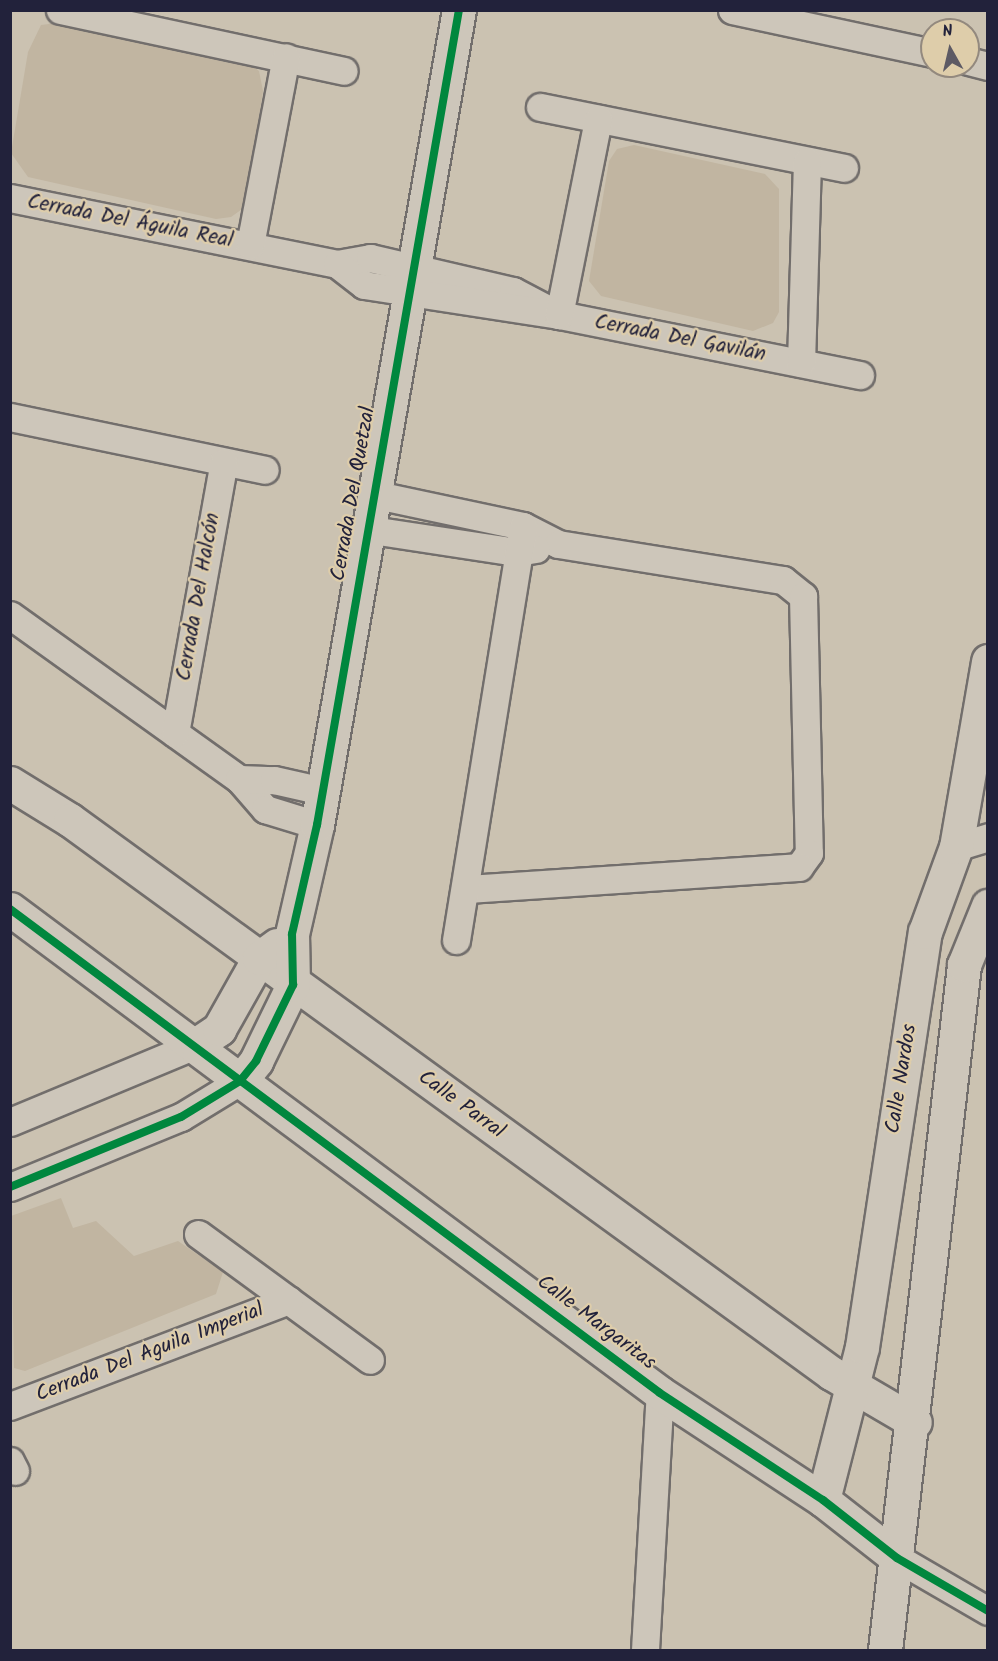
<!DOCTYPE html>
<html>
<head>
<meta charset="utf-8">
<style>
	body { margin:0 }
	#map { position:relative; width:998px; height:1661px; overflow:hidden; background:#cbc2b1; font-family:Kalam,sans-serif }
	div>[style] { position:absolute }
	.green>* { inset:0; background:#c1b5a1 }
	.roads { filter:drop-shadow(2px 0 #726e6c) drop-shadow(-2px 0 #726e6c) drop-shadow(0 2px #726e6c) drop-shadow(0 -2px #726e6c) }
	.street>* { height:27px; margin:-13.5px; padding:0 13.5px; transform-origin:13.5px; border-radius:13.5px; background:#cdc6ba }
	.secondary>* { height:33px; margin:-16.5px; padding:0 16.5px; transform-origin:16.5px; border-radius:16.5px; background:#cdc6ba }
	.cycleway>* { height:8px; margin:-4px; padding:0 4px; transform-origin:4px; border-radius:4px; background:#00873e }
	span { translate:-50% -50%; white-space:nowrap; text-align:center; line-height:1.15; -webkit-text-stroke:4.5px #decdaa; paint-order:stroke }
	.street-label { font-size:21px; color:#22223b }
	.frame { position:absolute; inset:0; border:12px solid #22223b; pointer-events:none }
	.north { position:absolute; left:920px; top:18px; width:60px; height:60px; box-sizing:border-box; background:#decdaa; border:2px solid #93897e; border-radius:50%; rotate:352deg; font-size:16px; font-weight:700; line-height:24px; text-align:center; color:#22223b }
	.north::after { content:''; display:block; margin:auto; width:21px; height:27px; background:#5d5a64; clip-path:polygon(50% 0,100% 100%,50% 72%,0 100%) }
</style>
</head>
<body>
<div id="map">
	<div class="green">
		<div style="clip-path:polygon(57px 23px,246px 61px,259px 71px,263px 91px,245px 207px,231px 217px,216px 219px,28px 177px,11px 153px,28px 52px,41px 25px)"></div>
		<div style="clip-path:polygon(634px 145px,765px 174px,779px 189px,779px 312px,773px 323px,753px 331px,601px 296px,589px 281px,609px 161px,617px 149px)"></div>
		<div style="clip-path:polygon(61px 1198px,73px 1228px,96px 1221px,134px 1256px,178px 1241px,223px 1272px,216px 1294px,25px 1371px,14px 1368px,11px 1216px)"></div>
	</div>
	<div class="roads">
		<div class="street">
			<div style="left:60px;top:10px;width:290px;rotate:12.1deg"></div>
			<div style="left:732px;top:10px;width:205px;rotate:12.1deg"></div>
			<div style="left:968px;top:61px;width:21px;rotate:14deg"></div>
			<div style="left:540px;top:107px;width:310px;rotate:11.3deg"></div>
			<div style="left:10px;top:198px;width:334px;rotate:11.4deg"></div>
			<div style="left:337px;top:264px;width:34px;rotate:-10deg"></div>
			<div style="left:370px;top:258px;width:147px;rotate:13deg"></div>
			<div style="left:513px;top:291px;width:52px;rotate:27.6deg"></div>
			<div style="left:250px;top:245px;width:191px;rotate:-79.2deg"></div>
			<div style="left:337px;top:264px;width:34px;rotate:38deg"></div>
			<div style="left:364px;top:285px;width:197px;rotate:8.7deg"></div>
			<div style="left:559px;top:315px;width:307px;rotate:11.3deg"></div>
			<div style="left:559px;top:315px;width:200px;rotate:-78.7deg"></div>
			<div style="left:801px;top:363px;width:202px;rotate:-88.3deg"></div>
			<div style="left:10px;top:417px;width:260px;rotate:11.7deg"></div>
			<div style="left:372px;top:494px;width:154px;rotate:12deg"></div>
			<div style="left:523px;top:526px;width:39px;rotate:27deg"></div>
			<div style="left:558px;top:544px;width:228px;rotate:9.1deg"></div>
			<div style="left:783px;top:580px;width:26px;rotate:39deg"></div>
			<div style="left:803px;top:596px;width:257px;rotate:88.7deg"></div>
			<div style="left:809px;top:853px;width:17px;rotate:126deg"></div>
			<div style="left:799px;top:867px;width:334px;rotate:176.2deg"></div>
			<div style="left:365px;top:529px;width:154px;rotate:8.6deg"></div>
			<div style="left:517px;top:552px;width:19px;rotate:-9deg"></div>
			<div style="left:10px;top:615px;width:282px;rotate:35.6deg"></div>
			<div style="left:239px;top:779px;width:40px;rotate:49deg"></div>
			<div style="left:265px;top:809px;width:54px;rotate:17.1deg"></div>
			<div style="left:175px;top:733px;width:275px;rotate:-79.8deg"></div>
			<div style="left:239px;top:779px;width:35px;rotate:2deg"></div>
			<div style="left:274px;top:780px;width:50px;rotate:12.7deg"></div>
			<div style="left:956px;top:847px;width:34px;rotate:-17deg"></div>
			<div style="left:456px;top:940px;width:419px;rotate:-80.8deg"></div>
			<div style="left:10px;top:1122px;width:203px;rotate:-22.6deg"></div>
			<div style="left:10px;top:1187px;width:185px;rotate:-22.3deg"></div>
			<div style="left:181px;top:1117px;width:69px;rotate:-31.4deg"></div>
			<div style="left:198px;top:1234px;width:213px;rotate:36.2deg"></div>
			<div style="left:10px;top:1406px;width:298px;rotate:-20.8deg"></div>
			<div style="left:10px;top:1461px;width:11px;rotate:63deg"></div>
			<div style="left:897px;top:1558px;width:105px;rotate:30.2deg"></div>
			<div style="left:645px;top:1650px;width:257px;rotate:-86.7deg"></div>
		</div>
		<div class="secondary">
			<div style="left:10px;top:783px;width:70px;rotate:31.7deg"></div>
			<div style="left:70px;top:820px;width:941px;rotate:36deg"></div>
			<div style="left:831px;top:1373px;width:97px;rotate:30.3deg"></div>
			<div style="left:10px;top:909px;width:810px;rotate:36.67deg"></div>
			<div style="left:660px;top:1393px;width:195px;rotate:33.3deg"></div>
			<div style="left:823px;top:1500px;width:94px;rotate:38.1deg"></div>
			<div style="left:197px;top:1044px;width:27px;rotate:-34deg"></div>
			<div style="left:219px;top:1029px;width:81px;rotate:-60.6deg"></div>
			<div style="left:259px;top:958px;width:22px;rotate:-36deg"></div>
			<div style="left:240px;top:1081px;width:26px;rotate:-51deg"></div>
			<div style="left:256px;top:1061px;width:85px;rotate:-64deg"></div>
			<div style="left:293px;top:985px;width:51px;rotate:-91.1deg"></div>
			<div style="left:292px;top:934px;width:112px;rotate:-77.1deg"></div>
			<div style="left:317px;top:825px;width:827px;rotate:-80.12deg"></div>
			<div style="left:823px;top:1500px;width:158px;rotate:-75.7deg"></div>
			<div style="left:862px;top:1347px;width:420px;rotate:-81.4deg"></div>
			<div style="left:925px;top:932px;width:90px;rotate:-70deg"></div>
			<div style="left:956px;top:847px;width:189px;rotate:-80.2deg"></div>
			<div style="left:885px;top:1650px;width:690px;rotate:-83.42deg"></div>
			<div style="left:964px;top:965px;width:64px;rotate:-67.9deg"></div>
		</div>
	</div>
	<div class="cycleway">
		<div style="left:10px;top:909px;width:810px;rotate:36.67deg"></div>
		<div style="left:660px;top:1393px;width:195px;rotate:33.3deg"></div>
		<div style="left:823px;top:1500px;width:94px;rotate:38.1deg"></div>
		<div style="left:897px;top:1558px;width:105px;rotate:30.2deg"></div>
		<div style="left:10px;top:1187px;width:185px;rotate:-22.3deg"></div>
		<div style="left:181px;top:1117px;width:69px;rotate:-31.4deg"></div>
		<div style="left:240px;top:1081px;width:26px;rotate:-51deg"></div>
		<div style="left:256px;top:1061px;width:85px;rotate:-64deg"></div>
		<div style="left:293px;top:985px;width:51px;rotate:-91.1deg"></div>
		<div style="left:292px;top:934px;width:112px;rotate:-77.1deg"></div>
		<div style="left:317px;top:825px;width:827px;rotate:-80.12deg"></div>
	</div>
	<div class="street-label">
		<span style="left:130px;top:222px;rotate:11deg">Cerrada Del Águila Real</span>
		<span style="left:680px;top:339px;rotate:11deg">Cerrada Del Gavilán</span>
		<span style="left:354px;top:494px;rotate:-80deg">Cerrada Del Quetzal</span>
		<span style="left:199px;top:597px;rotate:-80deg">Cerrada Del Halcón</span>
		<span style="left:902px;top:1079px;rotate:-81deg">Calle Nardos</span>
		<span style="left:461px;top:1105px;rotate:36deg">Calle Parral</span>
		<span style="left:596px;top:1323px;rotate:37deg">Calle Margaritas</span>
		<span style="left:150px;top:1353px;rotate:-21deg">Cerrada Del Aguila Imperial</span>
	</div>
	<div class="frame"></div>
	<div class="north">N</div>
</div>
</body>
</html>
